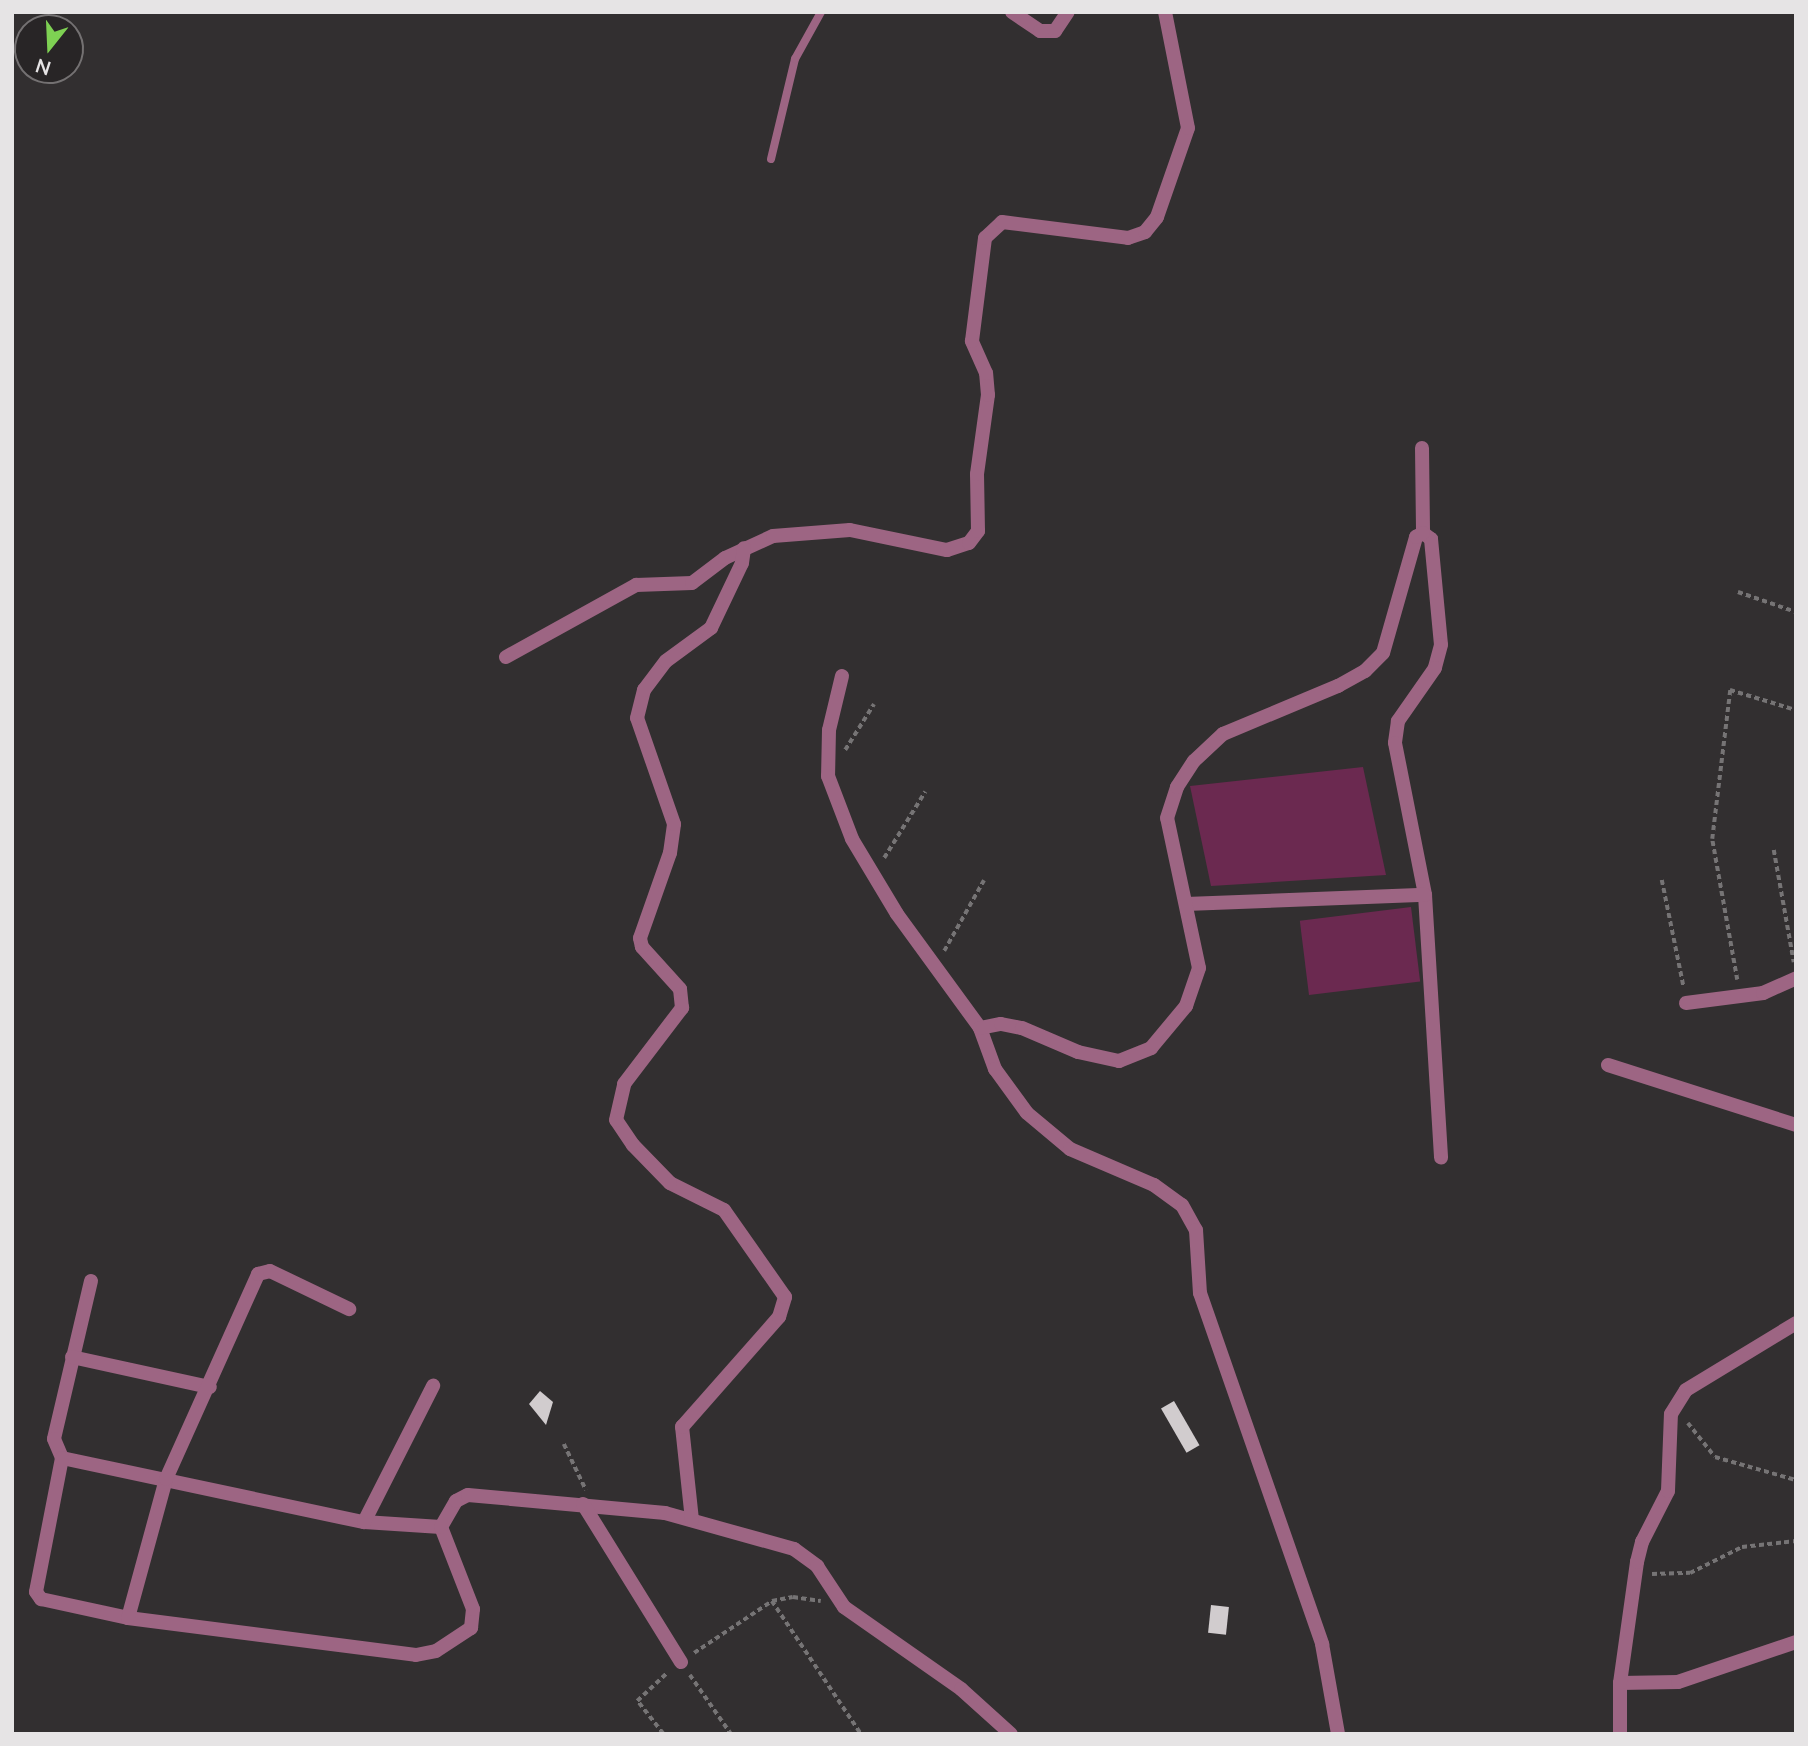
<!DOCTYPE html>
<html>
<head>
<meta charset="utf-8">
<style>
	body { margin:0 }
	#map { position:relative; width:1808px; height:1746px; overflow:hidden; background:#322f30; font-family:Lato,sans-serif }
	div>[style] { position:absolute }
	.green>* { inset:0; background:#6b2950; transform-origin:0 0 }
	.building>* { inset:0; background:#d1ccce; transform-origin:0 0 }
	.path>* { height:3.5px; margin-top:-1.75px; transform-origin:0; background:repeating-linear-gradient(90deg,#767475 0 5px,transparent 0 8.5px) }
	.lane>* { height:8px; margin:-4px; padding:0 4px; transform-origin:4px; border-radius:4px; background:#9d6583 }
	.street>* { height:14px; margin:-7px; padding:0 7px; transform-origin:7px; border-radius:7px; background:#9d6583 }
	span { translate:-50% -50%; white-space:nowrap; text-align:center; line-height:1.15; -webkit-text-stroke:7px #282526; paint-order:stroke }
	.frame { position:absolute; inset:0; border:14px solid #e6e4e5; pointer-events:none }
	.north { position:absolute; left:14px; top:14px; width:70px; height:70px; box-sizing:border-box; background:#282526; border:2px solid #747172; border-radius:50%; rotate:198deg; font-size:19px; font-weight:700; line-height:28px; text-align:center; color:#e6e4e5 }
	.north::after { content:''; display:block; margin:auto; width:24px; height:32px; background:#7ed153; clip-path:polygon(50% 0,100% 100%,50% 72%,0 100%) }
</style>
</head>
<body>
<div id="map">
	<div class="green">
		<div style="clip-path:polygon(1363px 767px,1386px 875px,1211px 886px,1190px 786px)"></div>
		<div style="left:1411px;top:907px;width:75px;height:112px;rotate:83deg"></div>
	</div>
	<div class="building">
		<div style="clip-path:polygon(540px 1391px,553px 1402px,546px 1425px,529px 1404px)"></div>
		<div style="left:1174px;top:1401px;width:51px;height:15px;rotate:60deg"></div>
		<div style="left:1211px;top:1605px;width:18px;height:28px;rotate:6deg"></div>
	</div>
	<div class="path">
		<div style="left:1738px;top:592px;width:61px;rotate:19deg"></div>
		<div style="left:845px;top:750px;width:54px;rotate:-57.8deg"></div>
		<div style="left:1774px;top:850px;width:114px;rotate:79.9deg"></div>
		<div style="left:884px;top:858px;width:78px;rotate:-58.2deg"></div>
		<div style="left:1662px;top:880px;width:110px;rotate:78.5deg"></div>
		<div style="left:944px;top:951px;width:81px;rotate:-60.6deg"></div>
		<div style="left:1737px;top:980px;width:143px;rotate:-100.1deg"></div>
		<div style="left:1712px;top:839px;width:150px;rotate:-83.1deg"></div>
		<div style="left:1730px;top:690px;width:69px;rotate:16.9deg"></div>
		<div style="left:1688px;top:1423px;width:43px;rotate:51.5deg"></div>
		<div style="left:1715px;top:1457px;width:84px;rotate:15.9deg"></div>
		<div style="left:564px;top:1444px;width:51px;rotate:64.4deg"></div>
		<div style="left:1652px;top:1574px;width:38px;rotate:-2deg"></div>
		<div style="left:1690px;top:1573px;width:58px;rotate:-26.6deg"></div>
		<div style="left:1742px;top:1547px;width:54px;rotate:-6.3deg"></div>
		<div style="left:772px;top:1601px;width:160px;rotate:56.2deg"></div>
		<div style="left:694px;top:1653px;width:94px;rotate:-33.7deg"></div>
		<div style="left:772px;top:1601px;width:21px;rotate:-11deg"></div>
		<div style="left:793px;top:1597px;width:28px;rotate:8deg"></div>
		<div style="left:690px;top:1675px;width:72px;rotate:55.2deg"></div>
		<div style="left:663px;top:1734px;width:42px;rotate:-128.2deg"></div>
		<div style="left:637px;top:1701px;width:42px;rotate:-43.1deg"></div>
	</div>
	<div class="lane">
		<div style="left:771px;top:159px;width:103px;rotate:-76.5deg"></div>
		<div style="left:795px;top:59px;width:54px;rotate:-61deg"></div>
	</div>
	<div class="street">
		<div style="left:1012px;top:12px;width:34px;rotate:34deg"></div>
		<div style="left:1040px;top:31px;width:15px"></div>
		<div style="left:1055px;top:31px;width:23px;rotate:-56deg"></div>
		<div style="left:1422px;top:448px;width:85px;rotate:89.3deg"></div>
		<div style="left:1423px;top:533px;width:10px;rotate:37deg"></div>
		<div style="left:1431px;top:539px;width:106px;rotate:84.6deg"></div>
		<div style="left:1441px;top:645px;width:24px;rotate:105deg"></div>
		<div style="left:1435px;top:668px;width:65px;rotate:124.9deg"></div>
		<div style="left:1398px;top:721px;width:22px;rotate:98deg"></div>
		<div style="left:1395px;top:743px;width:155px;rotate:78.8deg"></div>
		<div style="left:1425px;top:895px;width:263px;rotate:86.5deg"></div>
		<div style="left:506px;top:657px;width:149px;rotate:-29deg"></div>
		<div style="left:636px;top:585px;width:56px;rotate:-2deg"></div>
		<div style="left:692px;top:583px;width:41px;rotate:-37.1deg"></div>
		<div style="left:725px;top:558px;width:53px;rotate:-24.6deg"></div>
		<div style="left:773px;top:536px;width:77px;rotate:-4.5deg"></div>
		<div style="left:850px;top:530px;width:99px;rotate:11.7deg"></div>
		<div style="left:947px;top:550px;width:23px;rotate:-18deg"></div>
		<div style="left:969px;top:543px;width:15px;rotate:-53deg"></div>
		<div style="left:978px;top:531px;width:57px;rotate:-91deg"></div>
		<div style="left:977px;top:474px;width:80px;rotate:-82.1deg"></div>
		<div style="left:988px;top:395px;width:22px;rotate:-95deg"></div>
		<div style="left:986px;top:373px;width:35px;rotate:-114deg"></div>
		<div style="left:972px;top:341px;width:104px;rotate:-82.8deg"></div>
		<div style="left:985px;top:238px;width:23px;rotate:-43deg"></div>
		<div style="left:1002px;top:222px;width:127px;rotate:7.2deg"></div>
		<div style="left:1128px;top:238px;width:18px;rotate:-19deg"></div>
		<div style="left:1145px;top:232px;width:19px;rotate:-51deg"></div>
		<div style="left:1157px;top:217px;width:94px;rotate:-70.8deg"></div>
		<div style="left:1188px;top:128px;width:118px;rotate:-101.2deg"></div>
		<div style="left:842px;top:676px;width:56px;rotate:103.5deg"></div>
		<div style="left:829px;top:730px;width:46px;rotate:91.2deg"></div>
		<div style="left:828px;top:776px;width:67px;rotate:69.1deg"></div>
		<div style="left:852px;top:839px;width:87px;rotate:59deg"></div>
		<div style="left:897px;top:914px;width:141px;rotate:53.9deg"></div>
		<div style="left:980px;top:1028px;width:44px;rotate:69.9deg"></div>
		<div style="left:995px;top:1069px;width:54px;rotate:54deg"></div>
		<div style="left:1027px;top:1113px;width:56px;rotate:39.9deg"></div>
		<div style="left:1070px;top:1149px;width:91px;rotate:23.2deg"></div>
		<div style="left:1154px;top:1185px;width:34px;rotate:36deg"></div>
		<div style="left:1182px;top:1205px;width:29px;rotate:61deg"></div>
		<div style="left:1196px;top:1230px;width:63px;rotate:86.4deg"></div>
		<div style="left:1200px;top:1293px;width:372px;rotate:70.8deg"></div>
		<div style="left:1322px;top:1644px;width:91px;rotate:79.9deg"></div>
		<div style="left:1186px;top:904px;width:239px;rotate:-2.2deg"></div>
		<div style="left:1686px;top:1003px;width:78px;rotate:-7.4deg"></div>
		<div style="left:1763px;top:993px;width:36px;rotate:-24deg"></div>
		<div style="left:980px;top:1028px;width:21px;rotate:-11deg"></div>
		<div style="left:1001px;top:1024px;width:21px;rotate:11deg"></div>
		<div style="left:1022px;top:1028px;width:61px;rotate:23.2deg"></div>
		<div style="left:1078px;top:1052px;width:42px;rotate:12.4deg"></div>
		<div style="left:1119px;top:1061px;width:35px;rotate:-22deg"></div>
		<div style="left:1151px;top:1048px;width:55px;rotate:-50.2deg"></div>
		<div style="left:1186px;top:1006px;width:40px;rotate:-71.1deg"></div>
		<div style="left:1199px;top:968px;width:153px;rotate:-102deg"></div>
		<div style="left:1167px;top:818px;width:33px;rotate:-72deg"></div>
		<div style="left:1177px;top:787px;width:31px;rotate:-57deg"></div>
		<div style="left:1194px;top:761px;width:40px;rotate:-43deg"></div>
		<div style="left:1223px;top:734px;width:125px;rotate:-22.7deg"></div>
		<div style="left:1338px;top:686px;width:31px;rotate:-29deg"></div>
		<div style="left:1365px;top:671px;width:25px;rotate:-45deg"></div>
		<div style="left:1383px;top:653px;width:121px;rotate:-74.1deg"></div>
		<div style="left:1416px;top:537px;width:8px;rotate:-30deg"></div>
		<div style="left:1608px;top:1065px;width:197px;rotate:17.7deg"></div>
		<div style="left:91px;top:1281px;width:162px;rotate:103.2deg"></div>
		<div style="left:54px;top:1439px;width:21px;rotate:67deg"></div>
		<div style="left:62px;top:1458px;width:309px;rotate:12deg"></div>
		<div style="left:364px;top:1522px;width:77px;rotate:3.7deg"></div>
		<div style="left:72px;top:1357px;width:141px;rotate:12.3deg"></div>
		<div style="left:62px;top:1458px;width:136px;rotate:101deg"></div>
		<div style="left:36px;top:1592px;width:9px;rotate:54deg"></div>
		<div style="left:41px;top:1599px;width:89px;rotate:12.3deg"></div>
		<div style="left:128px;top:1618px;width:290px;rotate:7.3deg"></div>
		<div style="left:416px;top:1655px;width:20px;rotate:-11deg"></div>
		<div style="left:436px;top:1651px;width:42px;rotate:-33.3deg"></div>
		<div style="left:471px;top:1628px;width:19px;rotate:-84deg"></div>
		<div style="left:473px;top:1609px;width:88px;rotate:-111.3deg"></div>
		<div style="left:441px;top:1527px;width:30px;rotate:-60deg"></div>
		<div style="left:456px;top:1501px;width:13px;rotate:-27deg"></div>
		<div style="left:468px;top:1495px;width:198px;rotate:5.2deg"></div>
		<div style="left:665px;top:1513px;width:134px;rotate:15.6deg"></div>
		<div style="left:794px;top:1549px;width:29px;rotate:36deg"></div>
		<div style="left:817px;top:1566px;width:49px;rotate:56.6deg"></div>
		<div style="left:844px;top:1607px;width:143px;rotate:35deg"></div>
		<div style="left:961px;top:1689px;width:67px;rotate:42deg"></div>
		<div style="left:583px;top:1504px;width:186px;rotate:58.2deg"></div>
		<div style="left:692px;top:1520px;width:94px;rotate:-96.1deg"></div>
		<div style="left:682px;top:1427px;width:147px;rotate:-48.6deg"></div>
		<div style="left:779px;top:1317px;width:21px;rotate:-73deg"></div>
		<div style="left:785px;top:1297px;width:106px;rotate:-125deg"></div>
		<div style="left:724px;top:1210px;width:60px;rotate:-153.4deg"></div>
		<div style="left:670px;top:1183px;width:53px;rotate:-134.2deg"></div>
		<div style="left:633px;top:1145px;width:30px;rotate:-124deg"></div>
		<div style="left:616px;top:1120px;width:37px;rotate:-77deg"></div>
		<div style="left:624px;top:1084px;width:96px;rotate:-52.7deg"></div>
		<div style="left:682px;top:1008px;width:19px;rotate:-96deg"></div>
		<div style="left:680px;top:989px;width:57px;rotate:-132.1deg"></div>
		<div style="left:642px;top:947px;width:9px;rotate:-103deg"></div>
		<div style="left:640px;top:938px;width:90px;rotate:-70.6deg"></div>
		<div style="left:670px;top:853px;width:29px;rotate:-82deg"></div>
		<div style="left:674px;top:824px;width:112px;rotate:-109.2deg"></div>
		<div style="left:637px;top:718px;width:29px;rotate:-76deg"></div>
		<div style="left:644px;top:690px;width:36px;rotate:-53deg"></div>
		<div style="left:666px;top:661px;width:56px;rotate:-36.3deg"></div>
		<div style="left:711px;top:628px;width:72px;rotate:-64.5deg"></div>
		<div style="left:742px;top:563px;width:15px;rotate:-82deg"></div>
		<div style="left:364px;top:1522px;width:153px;rotate:-63.1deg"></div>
		<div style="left:128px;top:1618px;width:144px;rotate:-74.7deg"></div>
		<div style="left:166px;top:1479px;width:225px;rotate:-65.8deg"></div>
		<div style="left:258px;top:1274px;width:12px;rotate:-14deg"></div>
		<div style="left:270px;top:1271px;width:88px;rotate:25.7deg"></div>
		<div style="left:1620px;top:1683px;width:58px;rotate:-1deg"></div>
		<div style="left:1678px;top:1682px;width:125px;rotate:-18.7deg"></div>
		<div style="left:1620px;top:1734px;width:51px;rotate:-90deg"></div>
		<div style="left:1620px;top:1683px;width:122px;rotate:-82deg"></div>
		<div style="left:1637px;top:1562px;width:21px;rotate:-76deg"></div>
		<div style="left:1642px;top:1542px;width:57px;rotate:-63deg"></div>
		<div style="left:1668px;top:1491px;width:77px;rotate:-87.8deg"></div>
		<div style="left:1671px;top:1414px;width:28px;rotate:-58deg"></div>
		<div style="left:1686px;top:1390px;width:129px;rotate:-31.3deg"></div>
	</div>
	<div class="frame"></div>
	<div class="north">N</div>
</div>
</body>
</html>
